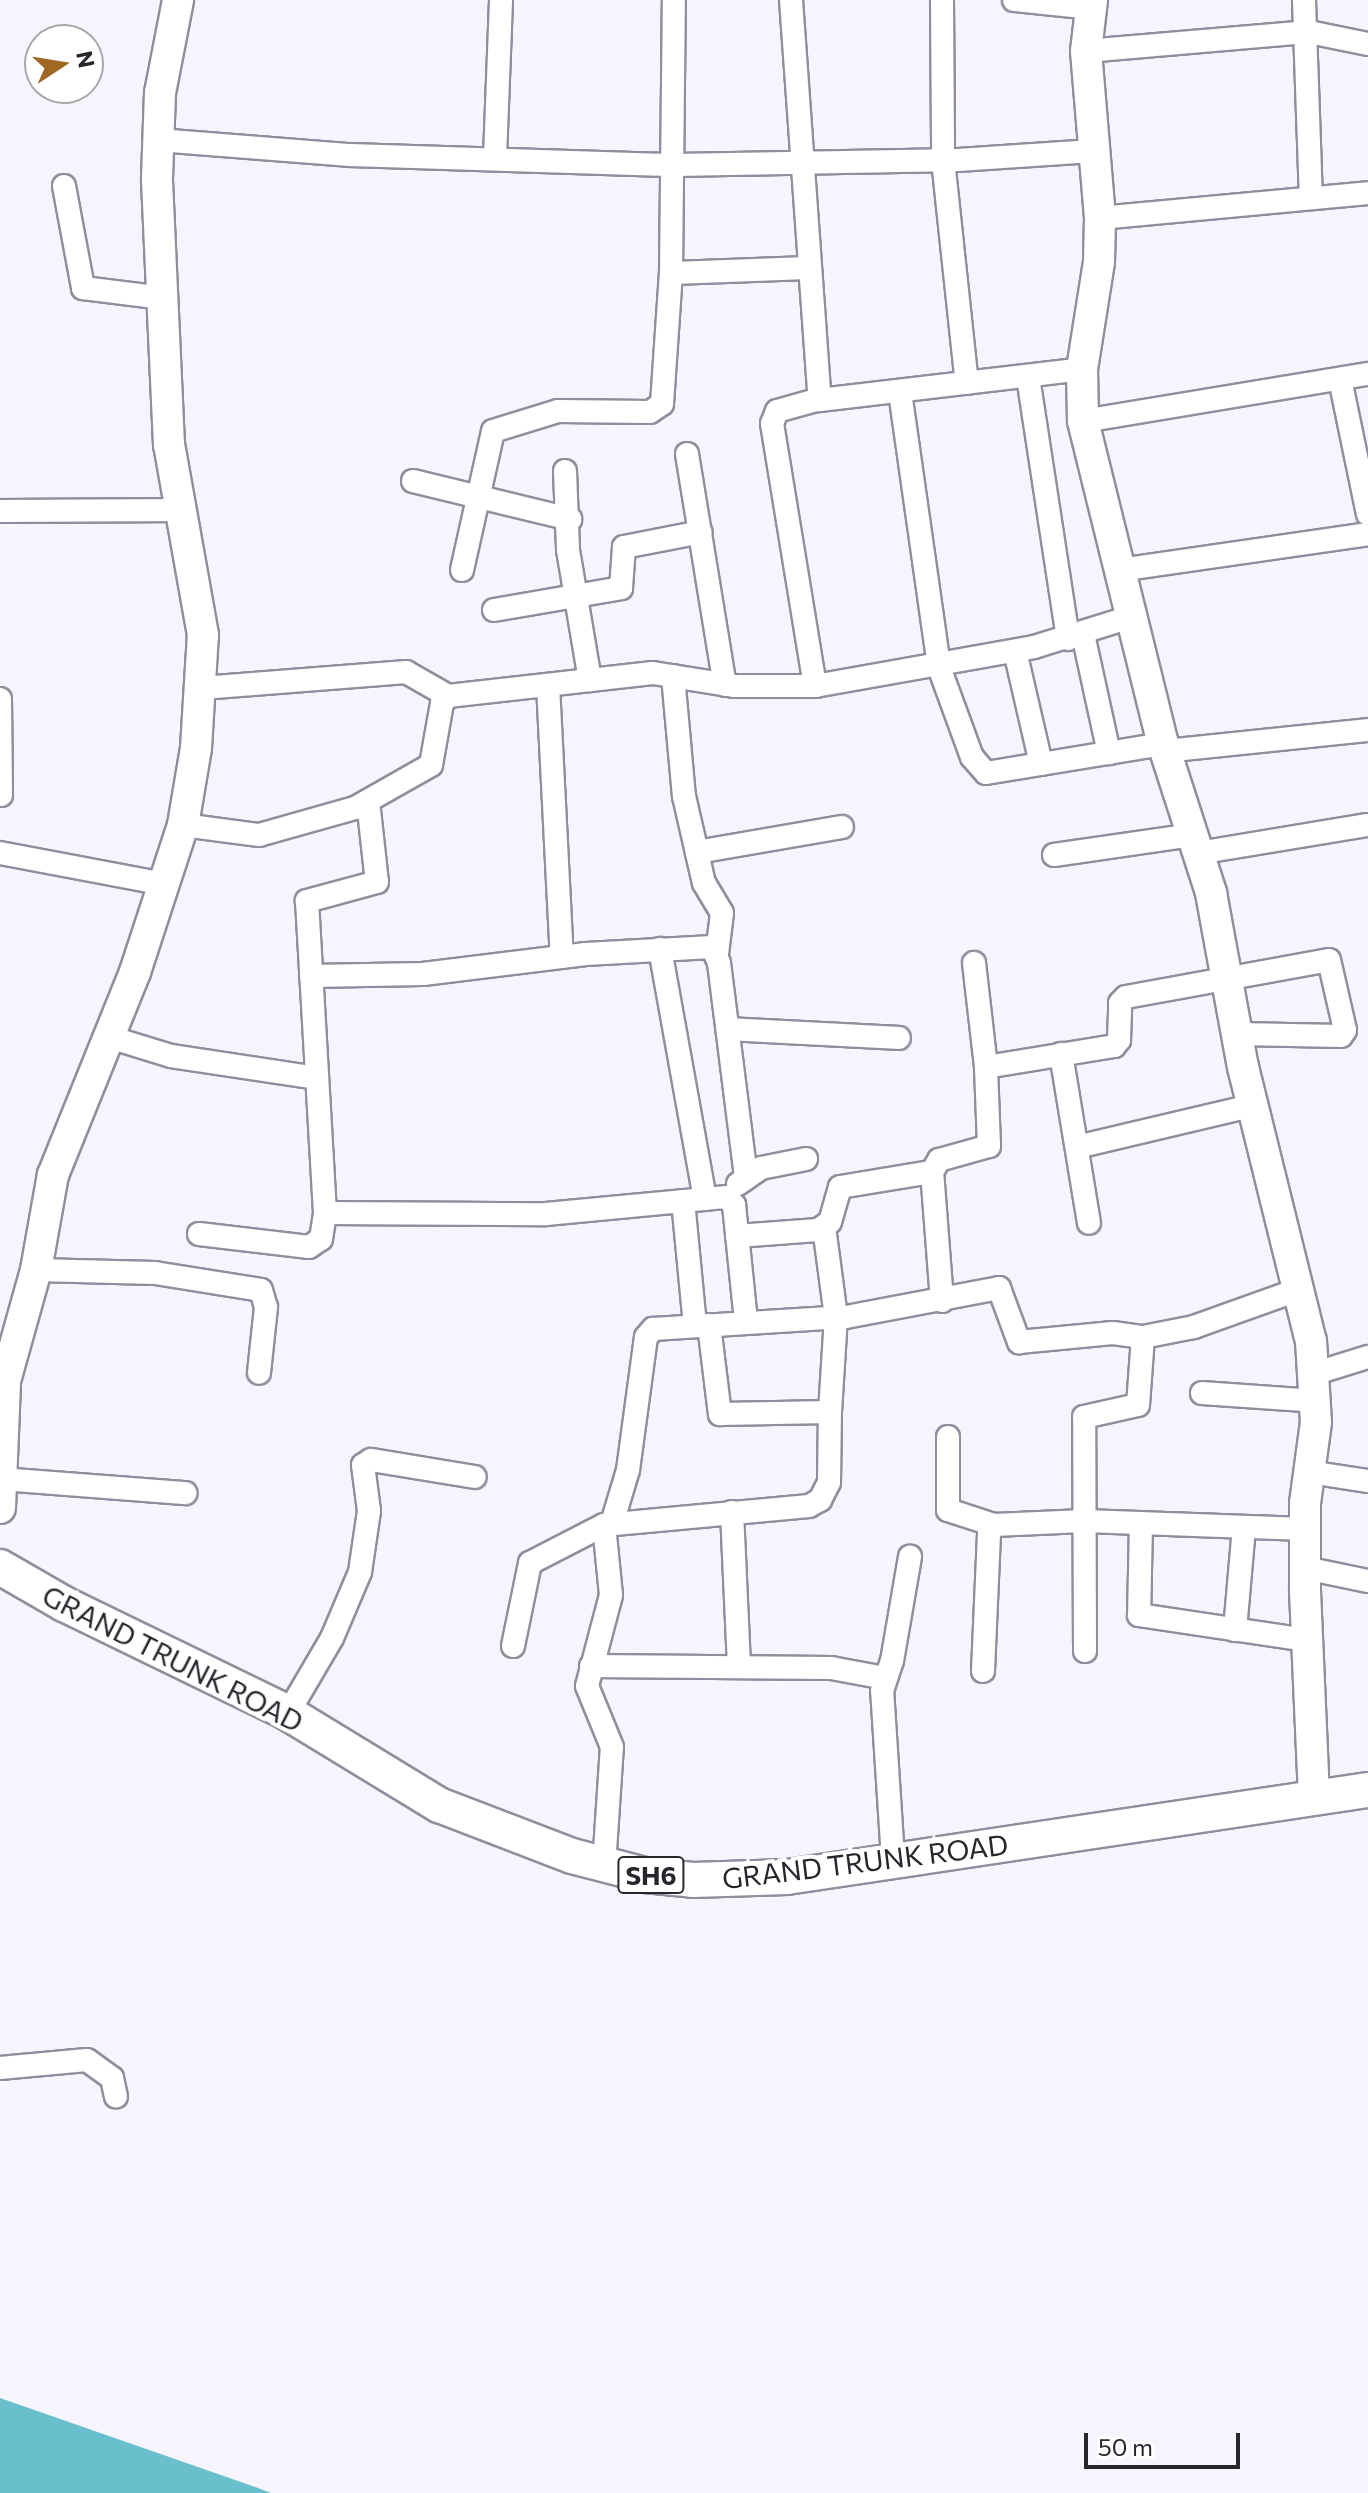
<!DOCTYPE html>
<html>
<head>
<meta charset="utf-8">
<style>
	body { margin:0 }
	#map { position:relative; width:1368px; height:2493px; overflow:hidden; background:#f6f5fd; font-family:Commissioner,sans-serif }
	div>[style] { position:absolute }
	.water>* { inset:0; background:#6abfcc }
	.roads { filter:drop-shadow(2px 0 #908e9e) drop-shadow(-2px 0 #908e9e) drop-shadow(0 2px #908e9e) drop-shadow(0 -2px #908e9e) }
	.street>* { height:22px; margin:-11px; padding:0 11px; transform-origin:11px; border-radius:11px; background:#fff }
	.secondary>* { height:30px; margin:-15px; padding:0 15px; transform-origin:15px; border-radius:15px; background:#fff }
	.primary>* { height:34px; margin:-17px; padding:0 17px; transform-origin:17px; border-radius:17px; background:#fff }
	span { translate:-50% -50%; white-space:nowrap; text-align:center; line-height:1.15; -webkit-text-stroke:8px #fff; paint-order:stroke }
	.shield-label span { padding:2px 6px; background:#fff; border:2px solid; border-radius:6px; -webkit-text-stroke-width:0 }
	.shield-label { font-size:26px; color:#27262d; font-weight:700 }
	.street-label { font-size:28px; color:#27262d }
	.north { position:absolute; left:24px; top:24px; width:80px; height:80px; box-sizing:border-box; background:#fff; border:2px solid #a9a8ab; border-radius:50%; rotate:78deg; font-size:22px; font-weight:700; line-height:32px; text-align:center; color:#27262d }
	.north::after { content:''; display:block; margin:auto; width:28px; height:36px; background:#9f6823; clip-path:polygon(50% 0,100% 100%,50% 72%,0 100%) }
	.scale { position:absolute; left:1084px; top:2433px; width:156px; height:36px; box-sizing:border-box; border:4px solid #27262d; border-top:0; padding-left:10px; font-size:24px; line-height:28px; white-space:nowrap; color:#27262d; -webkit-text-stroke:6px #fff; paint-order:stroke }
</style>
</head>
<body>
<div id="map">
	<div class="water">
		<div style="clip-path:polygon(0 2398px,258px 2488px,271px 2493px,0 2493px)"></div>
	</div>
	<div class="roads">
		<div class="street">
			<div style="left:791px;top:0;width:401px;rotate:85.9deg"></div>
			<div style="left:820px;top:400px;width:264px;rotate:-6.7deg"></div>
			<div style="left:942px;top:0;width:160px;rotate:89.6deg"></div>
			<div style="left:943px;top:160px;width:224px;rotate:83.9deg"></div>
			<div style="left:1014px;top:0;width:77px;rotate:5.9deg"></div>
			<div style="left:1304px;top:0;width:198px;rotate:88deg"></div>
			<div style="left:1086px;top:51px;width:224px;rotate:-4.9deg"></div>
			<div style="left:1309px;top:32px;width:60px;rotate:11.5deg"></div>
			<div style="left:158px;top:140px;width:193px;rotate:4.5deg"></div>
			<div style="left:350px;top:155px;width:324px;rotate:1.8deg"></div>
			<div style="left:674px;top:165px;width:284px;rotate:-1deg"></div>
			<div style="left:958px;top:160px;width:135px;rotate:-3.8deg"></div>
			<div style="left:495px;top:157px;width:157px;rotate:-87.8deg"></div>
			<div style="left:64px;top:186px;width:104px;rotate:79.4deg"></div>
			<div style="left:83px;top:288px;width:81px;rotate:7.1deg"></div>
			<div style="left:1100px;top:218px;width:269px;rotate:-5.3deg"></div>
			<div style="left:671px;top:273px;width:139px;rotate:-2.1deg"></div>
			<div style="left:1028px;top:377px;width:265px;rotate:81.3deg"></div>
			<div style="left:1340px;top:379px;width:138px;rotate:78.3deg"></div>
			<div style="left:900px;top:392px;width:278px;rotate:81.9deg"></div>
			<div style="left:939px;top:667px;width:96px;rotate:69.9deg"></div>
			<div style="left:972px;top:757px;width:21px;rotate:49deg"></div>
			<div style="left:986px;top:773px;width:56px;rotate:-9.3deg"></div>
			<div style="left:1083px;top:421px;width:289px;rotate:-9.4deg"></div>
			<div style="left:687px;top:454px;width:234px;rotate:80.7deg"></div>
			<div style="left:565px;top:471px;width:79px;rotate:87.8deg"></div>
			<div style="left:568px;top:550px;width:132px;rotate:80.4deg"></div>
			<div style="left:413px;top:481px;width:162px;rotate:13.6deg"></div>
			<div style="left:0;top:511px;width:179px;rotate:-0.3deg"></div>
			<div style="left:462px;top:570px;width:142px;rotate:-77.4deg"></div>
			<div style="left:493px;top:431px;width:68px;rotate:-17.1deg"></div>
			<div style="left:558px;top:411px;width:92px;rotate:0.6deg"></div>
			<div style="left:650px;top:412px;width:14px;rotate:-34deg"></div>
			<div style="left:662px;top:404px;width:131px;rotate:-86.1deg"></div>
			<div style="left:671px;top:273px;width:273px;rotate:-89.4deg"></div>
			<div style="left:1119px;top:570px;width:252px;rotate:-8.2deg"></div>
			<div style="left:494px;top:610px;width:129px;rotate:-9.8deg"></div>
			<div style="left:621px;top:588px;width:41px;rotate:-85.8deg"></div>
			<div style="left:624px;top:547px;width:78px;rotate:-11deg"></div>
			<div style="left:1083px;top:634px;width:122px;rotate:77.7deg"></div>
			<div style="left:1015px;top:651px;width:116px;rotate:77deg"></div>
			<div style="left:1041px;top:764px;width:124px;rotate:-9.3deg"></div>
			<div style="left:673px;top:676px;width:121px;rotate:84.8deg"></div>
			<div style="left:684px;top:796px;width:89px;rotate:77.1deg"></div>
			<div style="left:704px;top:883px;width:35px;rotate:59deg"></div>
			<div style="left:722px;top:913px;width:39px;rotate:97deg"></div>
			<div style="left:548px;top:685px;width:272px;rotate:87.1deg"></div>
			<div style="left:815px;top:686px;width:266px;rotate:-99.3deg"></div>
			<div style="left:772px;top:424px;width:14px;rotate:-69deg"></div>
			<div style="left:777px;top:411px;width:45px;rotate:-15.6deg"></div>
			<div style="left:202px;top:688px;width:205px;rotate:-4.5deg"></div>
			<div style="left:406px;top:672px;width:48px;rotate:29.7deg"></div>
			<div style="left:0;top:699px;width:96px;rotate:89.4deg"></div>
			<div style="left:1165px;top:751px;width:204px;rotate:-5.9deg"></div>
			<div style="left:368px;top:801px;width:81px;rotate:83.7deg"></div>
			<div style="left:377px;top:882px;width:73px;rotate:164.8deg"></div>
			<div style="left:307px;top:901px;width:313px;rotate:86.7deg"></div>
			<div style="left:325px;top:1213px;width:221px;rotate:0.3deg"></div>
			<div style="left:546px;top:1214px;width:182px;rotate:-5.4deg"></div>
			<div style="left:727px;top:1197px;width:11px;rotate:49deg"></div>
			<div style="left:734px;top:1205px;width:118px;rotate:84.1deg"></div>
			<div style="left:183px;top:825px;width:77px;rotate:7.5deg"></div>
			<div style="left:259px;top:835px;width:100px;rotate:-15.7deg"></div>
			<div style="left:355px;top:808px;width:87px;rotate:-29.5deg"></div>
			<div style="left:431px;top:765px;width:63px;rotate:-79.9deg"></div>
			<div style="left:442px;top:703px;width:9px;rotate:-49deg"></div>
			<div style="left:448px;top:696px;width:206px;rotate:-6.4deg"></div>
			<div style="left:653px;top:673px;width:82px;rotate:9.1deg"></div>
			<div style="left:734px;top:686px;width:81px"></div>
			<div style="left:815px;top:686px;width:222px;rotate:-10.1deg"></div>
			<div style="left:1034px;top:647px;width:102px;rotate:-17.2deg"></div>
			<div style="left:697px;top:852px;width:147px;rotate:-9.8deg"></div>
			<div style="left:0;top:853px;width:167px;rotate:10.7deg"></div>
			<div style="left:1198px;top:853px;width:172px;rotate:-9.4deg"></div>
			<div style="left:1054px;top:855px;width:139px;rotate:-8.2deg"></div>
			<div style="left:660px;top:949px;width:254px;rotate:79.8deg"></div>
			<div style="left:974px;top:963px;width:105px;rotate:83.4deg"></div>
			<div style="left:311px;top:976px;width:112px;rotate:-1deg"></div>
			<div style="left:423px;top:974px;width:164px;rotate:-7deg"></div>
			<div style="left:586px;top:954px;width:126px;rotate:-3.2deg"></div>
			<div style="left:712px;top:947px;width:17px;rotate:66deg"></div>
			<div style="left:719px;top:963px;width:215px;rotate:82.8deg"></div>
			<div style="left:728px;top:1029px;width:171px;rotate:3deg"></div>
			<div style="left:106px;top:1036px;width:68px;rotate:17.1deg"></div>
			<div style="left:171px;top:1056px;width:147px;rotate:8.6deg"></div>
			<div style="left:1061px;top:1054px;width:171px;rotate:80.6deg"></div>
			<div style="left:1077px;top:1147px;width:182px;rotate:-13.3deg"></div>
			<div style="left:738px;top:1184px;width:28px;rotate:-35deg"></div>
			<div style="left:761px;top:1168px;width:46px;rotate:-11.3deg"></div>
			<div style="left:683px;top:1201px;width:125px;rotate:84.5deg"></div>
			<div style="left:199px;top:1234px;width:111px;rotate:6.7deg"></div>
			<div style="left:309px;top:1247px;width:14px;rotate:-34deg"></div>
			<div style="left:321px;top:1239px;width:26px;rotate:-81deg"></div>
			<div style="left:737px;top:1236px;width:81px;rotate:-4.2deg"></div>
			<div style="left:818px;top:1230px;width:14px;rotate:-34deg"></div>
			<div style="left:830px;top:1222px;width:36px;rotate:-74deg"></div>
			<div style="left:840px;top:1187px;width:93px;rotate:-9.3deg"></div>
			<div style="left:36px;top:1270px;width:119px;rotate:1.4deg"></div>
			<div style="left:155px;top:1273px;width:107px;rotate:9.1deg"></div>
			<div style="left:261px;top:1290px;width:18px;rotate:74deg"></div>
			<div style="left:266px;top:1307px;width:66px;rotate:96.1deg"></div>
			<div style="left:942px;top:1301px;width:129px;rotate:-94.4deg"></div>
			<div style="left:932px;top:1172px;width:14px;rotate:-60deg"></div>
			<div style="left:939px;top:1160px;width:52px;rotate:-15.6deg"></div>
			<div style="left:989px;top:1146px;width:79px;rotate:-92.2deg"></div>
			<div style="left:986px;top:1067px;width:130px;rotate:-9.3deg"></div>
			<div style="left:1114px;top:1046px;width:8px;rotate:-50deg"></div>
			<div style="left:1119px;top:1040px;width:37px;rotate:-88deg"></div>
			<div style="left:1120px;top:1003px;width:8px;rotate:-45deg"></div>
			<div style="left:1126px;top:997px;width:206px;rotate:-10.3deg"></div>
			<div style="left:1329px;top:960px;width:72px;rotate:77.1deg"></div>
			<div style="left:1345px;top:1030px;width:7px;rotate:124deg"></div>
			<div style="left:1341px;top:1036px;width:102px;rotate:-178.9deg"></div>
			<div style="left:709px;top:1325px;width:90px;rotate:83deg"></div>
			<div style="left:720px;top:1414px;width:110px;rotate:-1deg"></div>
			<div style="left:830px;top:1412px;width:95px;rotate:-86.4deg"></div>
			<div style="left:836px;top:1317px;width:91px;rotate:-97.6deg"></div>
			<div style="left:1313px;top:1374px;width:58px;rotate:-17.2deg"></div>
			<div style="left:1202px;top:1393px;width:113px;rotate:4deg"></div>
			<div style="left:948px;top:1437px;width:73px;rotate:90deg"></div>
			<div style="left:948px;top:1510px;width:48px;rotate:18.1deg"></div>
			<div style="left:1309px;top:1472px;width:60px;rotate:8.7deg"></div>
			<div style="left:2px;top:1479px;width:184px;rotate:4.4deg"></div>
			<div style="left:732px;top:1512px;width:155px;rotate:87.4deg"></div>
			<div style="left:613px;top:1520px;width:52px;rotate:-73.3deg"></div>
			<div style="left:628px;top:1470px;width:134px;rotate:-82.3deg"></div>
			<div style="left:646px;top:1337px;width:11px;rotate:-49deg"></div>
			<div style="left:653px;top:1329px;width:193px;rotate:-3.6deg"></div>
			<div style="left:846px;top:1317px;width:156px;rotate:-10.7deg"></div>
			<div style="left:999px;top:1288px;width:58px;rotate:69.7deg"></div>
			<div style="left:1019px;top:1342px;width:94px;rotate:-5.5deg"></div>
			<div style="left:1113px;top:1333px;width:30px;rotate:8deg"></div>
			<div style="left:1141px;top:1523px;width:92px;rotate:91.2deg"></div>
			<div style="left:1139px;top:1615px;width:169px;rotate:8.5deg"></div>
			<div style="left:1305px;top:1568px;width:64px;rotate:11.7deg"></div>
			<div style="left:1235px;top:1630px;width:103px;rotate:-85deg"></div>
			<div style="left:513px;top:1646px;width:85px;rotate:-78.4deg"></div>
			<div style="left:530px;top:1563px;width:83px;rotate:-27.2deg"></div>
			<div style="left:1085px;top:1651px;width:234px;rotate:-90.2deg"></div>
			<div style="left:1084px;top:1417px;width:55px;rotate:-12.5deg"></div>
			<div style="left:1138px;top:1405px;width:68px;rotate:-85.8deg"></div>
			<div style="left:1143px;top:1337px;width:52px;rotate:-11.1deg"></div>
			<div style="left:1194px;top:1327px;width:113px;rotate:-19.7deg"></div>
			<div style="left:591px;top:1666px;width:240px;rotate:0.5deg"></div>
			<div style="left:831px;top:1668px;width:55px;rotate:10.5deg"></div>
			<div style="left:983px;top:1671px;width:139px;rotate:-87.5deg"></div>
			<div style="left:989px;top:1532px;width:9px;rotate:-54deg"></div>
			<div style="left:994px;top:1525px;width:90px;rotate:-2.5deg"></div>
			<div style="left:1084px;top:1521px;width:221px;rotate:2.1deg"></div>
			<div style="left:288px;top:1713px;width:87px;rotate:-59.6deg"></div>
			<div style="left:332px;top:1638px;width:72px;rotate:-67deg"></div>
			<div style="left:360px;top:1572px;width:62px;rotate:-81.6deg"></div>
			<div style="left:369px;top:1511px;width:46px;rotate:-97.4deg"></div>
			<div style="left:363px;top:1465px;width:9px;rotate:-32deg"></div>
			<div style="left:371px;top:1460px;width:105px;rotate:9.3deg"></div>
			<div style="left:893px;top:1859px;width:168px;rotate:-93.7deg"></div>
			<div style="left:882px;top:1691px;width:32px;rotate:-72deg"></div>
			<div style="left:892px;top:1661px;width:106px;rotate:-80.2deg"></div>
			<div style="left:604px;top:1866px;width:119px;rotate:-86.2deg"></div>
			<div style="left:612px;top:1747px;width:66px;rotate:-112.3deg"></div>
			<div style="left:587px;top:1686px;width:94px;rotate:-75.2deg"></div>
			<div style="left:611px;top:1595px;width:70px;rotate:-95.7deg"></div>
			<div style="left:604px;top:1525px;width:206px;rotate:-5.3deg"></div>
			<div style="left:809px;top:1506px;width:13px;rotate:-29deg"></div>
			<div style="left:820px;top:1500px;width:20px;rotate:-63deg"></div>
			<div style="left:829px;top:1482px;width:70px;rotate:-89.2deg"></div>
			<div style="left:0;top:2068px;width:87px;rotate:-5.3deg"></div>
			<div style="left:87px;top:2060px;width:31px;rotate:36deg"></div>
			<div style="left:112px;top:2078px;width:19px;rotate:78deg"></div>
		</div>
		<div class="secondary">
			<div style="left:1092px;top:0;width:51px;rotate:96.7deg"></div>
			<div style="left:1086px;top:51px;width:168px;rotate:85.2deg"></div>
			<div style="left:1100px;top:218px;width:44px;rotate:91.3deg"></div>
			<div style="left:1099px;top:262px;width:108px;rotate:99deg"></div>
			<div style="left:1082px;top:369px;width:52px;rotate:88.9deg"></div>
			<div style="left:1083px;top:421px;width:333px;rotate:76.1deg"></div>
			<div style="left:1163px;top:744px;width:157px;rotate:72.1deg"></div>
			<div style="left:1211px;top:893px;width:177px;rotate:79.6deg"></div>
			<div style="left:1243px;top:1067px;width:282px;rotate:76.1deg"></div>
			<div style="left:1311px;top:1341px;width:81px;rotate:86.5deg"></div>
			<div style="left:1316px;top:1422px;width:82px;rotate:97.7deg"></div>
			<div style="left:1305px;top:1503px;width:88px;rotate:90deg"></div>
			<div style="left:1305px;top:1591px;width:207px;rotate:87.5deg"></div>
			<div style="left:0;top:1508px;width:127px;rotate:-87.7deg"></div>
			<div style="left:5px;top:1381px;width:115px;rotate:-74.4deg"></div>
			<div style="left:36px;top:1270px;width:97px;rotate:-79.9deg"></div>
			<div style="left:53px;top:1175px;width:219px;rotate:-68deg"></div>
			<div style="left:135px;top:972px;width:155px;rotate:-71.9deg"></div>
			<div style="left:183px;top:825px;width:78px;rotate:-80.4deg"></div>
			<div style="left:196px;top:748px;width:113px;rotate:-86.5deg"></div>
			<div style="left:203px;top:635px;width:193px;rotate:-100.1deg"></div>
			<div style="left:169px;top:445px;width:267px;rotate:-92.6deg"></div>
			<div style="left:157px;top:178px;width:85px;rotate:-88deg"></div>
			<div style="left:160px;top:93px;width:95px;rotate:-79deg"></div>
		</div>
		<div class="primary">
			<div style="left:0;top:1567px;width:74px;rotate:30deg"></div>
			<div style="left:64px;top:1604px;width:249px;rotate:25.9deg"></div>
			<div style="left:288px;top:1713px;width:177px;rotate:31.4deg"></div>
			<div style="left:439px;top:1805px;width:142px;rotate:21deg"></div>
			<div style="left:572px;top:1856px;width:75px;rotate:14.6deg"></div>
			<div style="left:645px;top:1875px;width:48px;rotate:5.9deg"></div>
			<div style="left:693px;top:1880px;width:94px;rotate:-1.8deg"></div>
			<div style="left:787px;top:1877px;width:587px;rotate:-8.52deg"></div>
		</div>
	</div>
	<div class="shield-label">
		<span style="left:651px;top:1875px">SH6</span>
	</div>
	<div class="street-label">
		<span style="left:173px;top:1658px;rotate:27deg">GRAND TRUNK ROAD</span>
		<span style="left:865px;top:1861px;rotate:-7deg">GRAND TRUNK ROAD</span>
	</div>
	<div class="north">N</div>
	<div class="scale">50 m</div>
</div>
</body>
</html>
